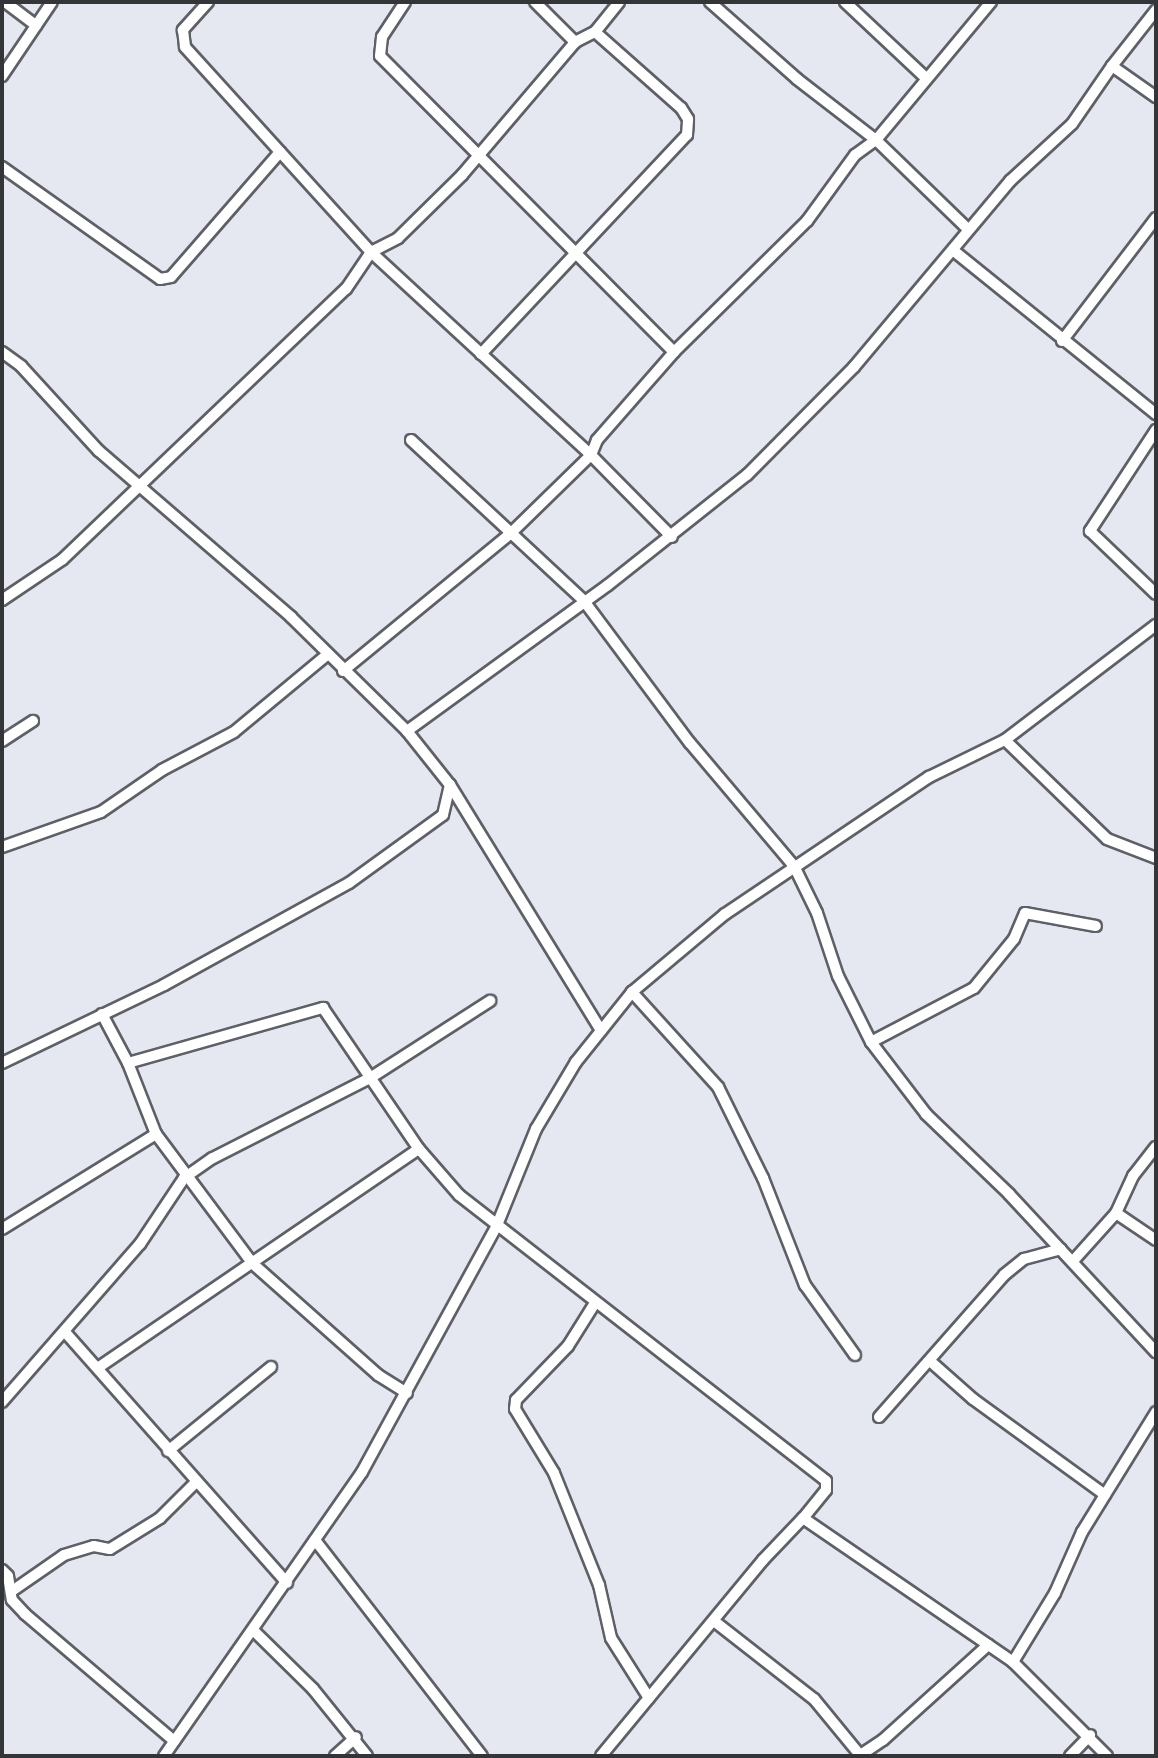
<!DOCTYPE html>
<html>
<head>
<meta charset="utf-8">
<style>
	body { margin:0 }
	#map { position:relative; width:1158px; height:1758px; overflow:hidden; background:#e6e8f1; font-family:Montserrat,sans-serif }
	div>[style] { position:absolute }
	.roads { filter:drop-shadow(2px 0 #5e6067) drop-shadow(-2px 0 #5e6067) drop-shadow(0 2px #5e6067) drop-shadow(0 -2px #5e6067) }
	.street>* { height:10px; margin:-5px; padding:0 5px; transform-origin:5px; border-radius:5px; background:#fff }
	span { translate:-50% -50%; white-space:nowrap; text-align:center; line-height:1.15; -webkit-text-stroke:5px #fff; paint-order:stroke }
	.frame { position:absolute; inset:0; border:4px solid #343538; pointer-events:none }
</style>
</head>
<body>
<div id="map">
	<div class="roads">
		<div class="street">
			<div style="left:5px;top:2px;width:39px;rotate:37deg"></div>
			<div style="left:208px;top:2px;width:38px;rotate:132deg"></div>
			<div style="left:183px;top:30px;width:17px;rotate:83deg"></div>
			<div style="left:185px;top:47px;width:277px;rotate:47.8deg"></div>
			<div style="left:371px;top:252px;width:299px;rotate:42.7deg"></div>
			<div style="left:591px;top:455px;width:115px;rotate:45.4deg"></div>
			<div style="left:405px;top:2px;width:42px;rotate:123.3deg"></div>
			<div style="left:382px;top:37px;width:19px;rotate:96deg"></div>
			<div style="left:380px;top:56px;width:417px;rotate:45.2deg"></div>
			<div style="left:535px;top:2px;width:57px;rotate:45deg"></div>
			<div style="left:710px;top:2px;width:116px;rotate:41.5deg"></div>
			<div style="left:797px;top:79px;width:100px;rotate:37.7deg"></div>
			<div style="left:876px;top:140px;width:128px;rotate:44.1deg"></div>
			<div style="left:845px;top:2px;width:111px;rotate:43.2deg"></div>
			<div style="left:1112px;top:66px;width:71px;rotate:-51.8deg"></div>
			<div style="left:2px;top:76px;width:89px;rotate:-56deg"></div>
			<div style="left:2px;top:167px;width:194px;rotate:35.3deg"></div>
			<div style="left:160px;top:279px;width:11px;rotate:-10deg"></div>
			<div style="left:171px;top:277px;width:166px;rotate:-48.9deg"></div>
			<div style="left:954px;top:251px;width:260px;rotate:38.9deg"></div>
			<div style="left:1062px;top:341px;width:155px;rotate:-52.6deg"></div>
			<div style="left:2px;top:352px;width:24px;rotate:36deg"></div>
			<div style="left:21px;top:366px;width:115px;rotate:47.5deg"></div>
			<div style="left:99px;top:451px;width:254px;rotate:40.8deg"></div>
			<div style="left:291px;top:617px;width:163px;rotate:44.5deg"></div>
			<div style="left:407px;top:731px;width:69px;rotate:51.5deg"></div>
			<div style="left:450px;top:785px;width:288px;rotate:58.4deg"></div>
			<div style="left:481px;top:354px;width:301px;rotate:-46.8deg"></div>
			<div style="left:687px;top:135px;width:16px;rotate:-86deg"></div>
			<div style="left:688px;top:119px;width:13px;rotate:-122deg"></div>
			<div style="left:681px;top:108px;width:115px;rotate:-138.5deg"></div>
			<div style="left:1156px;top:430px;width:121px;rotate:123.2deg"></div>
			<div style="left:1090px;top:531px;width:91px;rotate:43.7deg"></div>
			<div style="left:411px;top:440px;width:236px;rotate:42.9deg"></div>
			<div style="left:584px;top:601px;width:177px;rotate:53.3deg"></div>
			<div style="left:690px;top:743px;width:161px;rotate:49.8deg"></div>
			<div style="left:794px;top:866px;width:52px;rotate:63.9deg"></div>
			<div style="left:817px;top:913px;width:66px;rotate:71.6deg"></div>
			<div style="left:838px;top:976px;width:74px;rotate:63.4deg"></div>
			<div style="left:871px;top:1042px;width:91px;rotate:52.6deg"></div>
			<div style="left:926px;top:1114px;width:115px;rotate:43.9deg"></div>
			<div style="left:1009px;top:1194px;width:216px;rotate:47.1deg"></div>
			<div style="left:2px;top:600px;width:73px;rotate:-33.9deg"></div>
			<div style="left:63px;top:559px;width:391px;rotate:-43.7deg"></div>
			<div style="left:346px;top:289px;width:45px;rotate:-56deg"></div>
			<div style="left:371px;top:252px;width:30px;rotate:-27deg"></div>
			<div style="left:398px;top:238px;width:90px;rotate:-44.5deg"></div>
			<div style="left:462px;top:175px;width:175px;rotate:-49.6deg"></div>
			<div style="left:575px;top:42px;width:22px;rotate:-27deg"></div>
			<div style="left:595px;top:32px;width:38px;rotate:-51deg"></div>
			<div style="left:343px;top:671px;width:217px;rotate:-39.4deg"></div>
			<div style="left:511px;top:533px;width:112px;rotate:-44.3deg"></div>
			<div style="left:591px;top:455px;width:16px;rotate:-68deg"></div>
			<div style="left:597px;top:440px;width:117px;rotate:-48.8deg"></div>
			<div style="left:674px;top:352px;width:187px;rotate:-44.6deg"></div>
			<div style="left:807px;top:221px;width:82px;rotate:-54deg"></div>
			<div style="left:855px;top:155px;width:26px;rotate:-36deg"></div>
			<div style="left:876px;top:140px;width:180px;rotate:-50.2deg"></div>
			<div style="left:407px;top:731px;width:248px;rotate:-36deg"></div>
			<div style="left:608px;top:585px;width:177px;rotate:-38.4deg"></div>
			<div style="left:747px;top:475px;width:152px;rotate:-45.3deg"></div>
			<div style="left:854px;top:367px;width:243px;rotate:-50deg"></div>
			<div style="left:1010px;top:181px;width:84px;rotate:-42.6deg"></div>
			<div style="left:1072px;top:124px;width:70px;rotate:-55.4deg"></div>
			<div style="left:1112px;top:66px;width:54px;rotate:35.2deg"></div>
			<div style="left:1005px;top:740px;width:142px;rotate:44.1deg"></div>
			<div style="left:1107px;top:839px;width:53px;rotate:21.2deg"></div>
			<div style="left:2px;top:741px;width:37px;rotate:-33deg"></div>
			<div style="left:2px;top:847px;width:105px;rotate:-19.5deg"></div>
			<div style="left:101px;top:812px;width:74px;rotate:-34.5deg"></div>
			<div style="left:162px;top:770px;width:81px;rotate:-27.8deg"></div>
			<div style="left:234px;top:732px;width:122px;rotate:-39.7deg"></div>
			<div style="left:632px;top:992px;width:128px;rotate:47.8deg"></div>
			<div style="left:718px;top:1087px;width:102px;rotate:63.7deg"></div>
			<div style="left:763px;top:1178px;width:115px;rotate:68.6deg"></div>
			<div style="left:805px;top:1285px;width:86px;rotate:54.5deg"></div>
			<div style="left:102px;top:1014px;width:55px;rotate:62deg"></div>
			<div style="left:128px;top:1063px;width:76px;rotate:68.5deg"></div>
			<div style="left:156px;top:1134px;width:161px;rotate:53.3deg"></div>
			<div style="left:252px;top:1263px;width:169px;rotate:41.6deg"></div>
			<div style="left:378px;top:1375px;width:34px;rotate:32deg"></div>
			<div style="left:871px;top:1042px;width:116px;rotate:-27.7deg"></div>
			<div style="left:974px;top:988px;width:63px;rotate:-50.8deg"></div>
			<div style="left:1014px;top:939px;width:28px;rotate:-67deg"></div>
			<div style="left:1025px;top:913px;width:72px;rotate:10.4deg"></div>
			<div style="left:2px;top:1063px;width:180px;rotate:-25.7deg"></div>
			<div style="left:164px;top:985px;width:211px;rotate:-28.9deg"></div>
			<div style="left:349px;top:883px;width:116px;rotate:-35.9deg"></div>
			<div style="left:443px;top:815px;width:31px;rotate:-77deg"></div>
			<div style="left:128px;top:1063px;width:203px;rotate:-15.8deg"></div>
			<div style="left:323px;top:1008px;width:171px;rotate:55.8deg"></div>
			<div style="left:419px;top:1149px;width:61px;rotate:49deg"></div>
			<div style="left:459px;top:1195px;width:465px;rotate:37.9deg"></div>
			<div style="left:826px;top:1481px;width:9px;rotate:90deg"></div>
			<div style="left:826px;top:1490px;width:36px;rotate:129deg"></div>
			<div style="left:803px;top:1518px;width:58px;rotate:133.6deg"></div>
			<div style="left:763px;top:1560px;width:254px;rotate:129.6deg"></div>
			<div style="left:1116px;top:1213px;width:48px;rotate:34deg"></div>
			<div style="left:2px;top:1229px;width:181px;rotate:-31.7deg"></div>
			<div style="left:1073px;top:1261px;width:64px;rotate:-48.1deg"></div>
			<div style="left:1116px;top:1213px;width:41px;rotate:-65.3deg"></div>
			<div style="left:1133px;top:1176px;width:37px;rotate:-52deg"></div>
			<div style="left:595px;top:1303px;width:51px;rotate:122.1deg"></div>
			<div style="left:568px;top:1346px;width:75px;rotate:133.9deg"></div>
			<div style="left:516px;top:1400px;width:9px;rotate:96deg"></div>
			<div style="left:515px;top:1409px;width:75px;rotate:58.6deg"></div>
			<div style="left:554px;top:1473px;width:121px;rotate:68.1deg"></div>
			<div style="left:599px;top:1585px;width:54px;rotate:77.2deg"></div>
			<div style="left:611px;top:1638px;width:71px;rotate:57.7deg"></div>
			<div style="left:65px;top:1332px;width:335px;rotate:48.5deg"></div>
			<div style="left:930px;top:1361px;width:57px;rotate:41.5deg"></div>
			<div style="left:973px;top:1399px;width:163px;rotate:36deg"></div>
			<div style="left:99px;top:1367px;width:387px;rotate:-34.3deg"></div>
			<div style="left:2px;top:1402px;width:210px;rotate:-48.9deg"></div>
			<div style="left:140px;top:1244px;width:79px;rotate:-56.3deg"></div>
			<div style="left:184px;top:1178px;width:35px;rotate:-35deg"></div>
			<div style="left:213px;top:1158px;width:176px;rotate:-27deg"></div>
			<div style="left:370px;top:1078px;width:143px;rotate:-32.7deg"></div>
			<div style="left:879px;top:1417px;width:189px;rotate:-48.6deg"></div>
			<div style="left:1004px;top:1275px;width:26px;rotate:-39deg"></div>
			<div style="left:1024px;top:1259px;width:38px;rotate:-15deg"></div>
			<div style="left:168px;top:1451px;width:133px;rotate:-39.2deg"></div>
			<div style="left:803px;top:1518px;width:255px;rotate:34.4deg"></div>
			<div style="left:1013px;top:1662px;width:133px;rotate:45deg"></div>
			<div style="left:315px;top:1540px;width:273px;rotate:52.3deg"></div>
			<div style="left:2px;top:1570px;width:8px;rotate:45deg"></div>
			<div style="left:8px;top:1576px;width:24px;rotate:81deg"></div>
			<div style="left:12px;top:1600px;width:19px;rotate:47deg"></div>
			<div style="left:25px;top:1614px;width:196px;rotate:40.4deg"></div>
			<div style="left:12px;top:1591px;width:63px;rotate:-34.7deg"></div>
			<div style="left:64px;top:1555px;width:31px;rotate:-17deg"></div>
			<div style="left:94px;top:1546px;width:16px;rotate:11deg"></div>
			<div style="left:110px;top:1549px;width:59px;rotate:-31.8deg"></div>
			<div style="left:160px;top:1518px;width:52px;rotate:-45deg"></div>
			<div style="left:714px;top:1621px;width:127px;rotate:38deg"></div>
			<div style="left:814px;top:1699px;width:72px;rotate:50.6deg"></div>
			<div style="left:253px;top:1630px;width:84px;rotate:44.5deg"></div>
			<div style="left:313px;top:1689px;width:86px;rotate:51.1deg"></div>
			<div style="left:1013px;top:1662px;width:81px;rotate:-58.7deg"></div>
			<div style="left:1055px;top:1593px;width:67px;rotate:-66.1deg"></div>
			<div style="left:1082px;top:1532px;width:141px;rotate:-58.3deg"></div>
			<div style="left:164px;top:1756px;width:346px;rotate:-55.1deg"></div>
			<div style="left:362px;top:1472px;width:281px;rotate:-61.3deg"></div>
			<div style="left:497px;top:1225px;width:104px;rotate:-67.9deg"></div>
			<div style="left:536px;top:1129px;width:78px;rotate:-59.2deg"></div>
			<div style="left:576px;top:1062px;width:90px;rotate:-51.3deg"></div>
			<div style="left:632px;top:992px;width:121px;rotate:-40deg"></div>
			<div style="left:725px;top:914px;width:246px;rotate:-33.9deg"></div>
			<div style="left:929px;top:777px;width:85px;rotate:-26deg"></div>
			<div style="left:1005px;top:740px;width:190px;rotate:-37.3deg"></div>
			<div style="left:335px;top:1756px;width:28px;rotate:-42deg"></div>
			<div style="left:859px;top:1756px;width:29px;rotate:-34deg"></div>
			<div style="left:883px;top:1740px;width:142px;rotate:-42.1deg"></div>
			<div style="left:1070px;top:1756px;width:29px;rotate:-46deg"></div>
		</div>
	</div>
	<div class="frame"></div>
</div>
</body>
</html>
